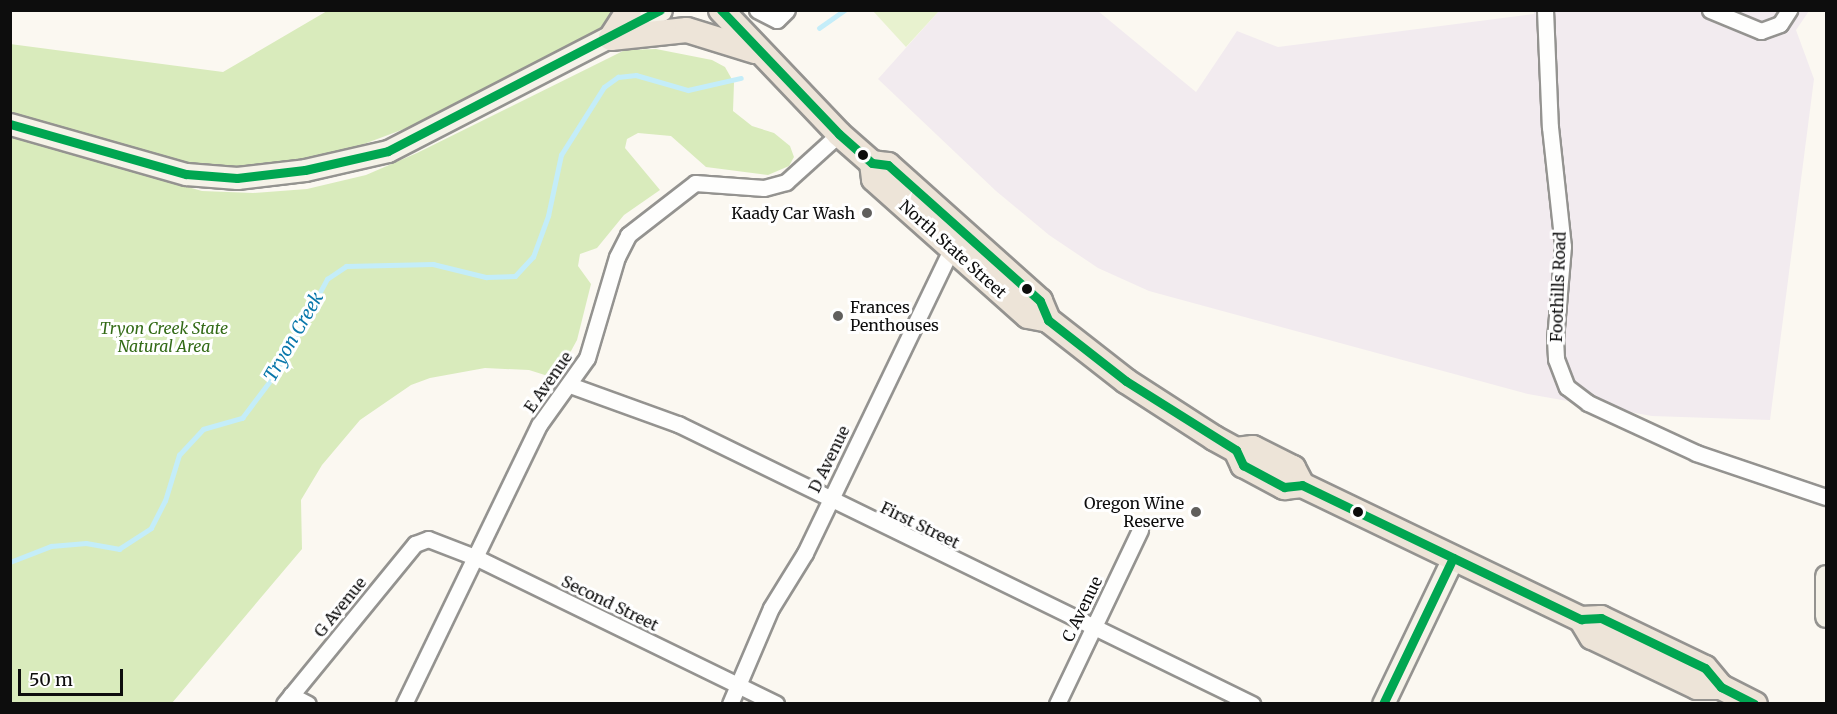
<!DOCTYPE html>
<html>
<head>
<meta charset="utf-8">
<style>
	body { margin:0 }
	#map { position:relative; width:1837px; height:714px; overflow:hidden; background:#fbf8f1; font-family:Merriweather,serif }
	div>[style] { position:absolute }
	.industrial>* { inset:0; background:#f2ebef }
	.green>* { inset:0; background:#e8f2cf }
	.forest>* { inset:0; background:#d9ebbc }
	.stream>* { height:4.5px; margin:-2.25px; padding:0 2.25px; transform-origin:2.25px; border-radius:2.25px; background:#c4edf9 }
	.roads { filter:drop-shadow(2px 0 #949390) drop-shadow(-2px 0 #949390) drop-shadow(0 2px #949390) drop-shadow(0 -2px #949390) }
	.street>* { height:15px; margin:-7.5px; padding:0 7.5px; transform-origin:7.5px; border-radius:7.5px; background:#fefefd }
	.secondary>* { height:21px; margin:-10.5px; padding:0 10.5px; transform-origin:10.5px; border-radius:10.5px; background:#f5f2e8 }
	.primary>* { height:24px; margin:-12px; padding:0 12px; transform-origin:12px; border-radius:12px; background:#ede4d8 }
	.bus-1>* { height:9px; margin:-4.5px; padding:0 4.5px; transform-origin:4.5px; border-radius:4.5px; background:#00a651 }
	.dots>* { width:16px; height:16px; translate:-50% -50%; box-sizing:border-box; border:3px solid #fff; border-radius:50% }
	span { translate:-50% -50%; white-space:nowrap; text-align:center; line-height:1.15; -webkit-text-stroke:6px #fff; paint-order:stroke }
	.poi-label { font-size:16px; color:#0d0d0d }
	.right { translate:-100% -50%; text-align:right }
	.left { translate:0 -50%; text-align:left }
	.street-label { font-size:16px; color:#0d0d0d }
	.park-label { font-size:16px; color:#336b17; font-style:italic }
	.water-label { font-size:18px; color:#0a78ab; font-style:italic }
	.frame { position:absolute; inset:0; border:12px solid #0d0d0d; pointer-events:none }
	.scale { position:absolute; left:18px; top:669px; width:105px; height:27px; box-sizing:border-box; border:3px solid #0d0d0d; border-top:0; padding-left:8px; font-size:18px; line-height:21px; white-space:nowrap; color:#0d0d0d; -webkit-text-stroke:4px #fff; paint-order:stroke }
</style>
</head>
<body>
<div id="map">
	<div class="industrial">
		<div style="clip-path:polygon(939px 11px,1098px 11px,1196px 92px,1237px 31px,1278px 47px,1534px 14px,1534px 11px,1809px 11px,1796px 30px,1814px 79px,1770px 420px,1652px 416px,1528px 394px,1149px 291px,1098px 268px,1049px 235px,996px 191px,878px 79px)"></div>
	</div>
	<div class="green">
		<div style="clip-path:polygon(873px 11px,939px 11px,906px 47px)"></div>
	</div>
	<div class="forest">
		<div style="clip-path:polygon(327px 11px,624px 11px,581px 41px,428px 120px,356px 147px,305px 160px,252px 168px,170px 162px,11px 116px,10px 44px,223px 72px)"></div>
		<div style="clip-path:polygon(656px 49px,712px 60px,725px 67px,734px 83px,733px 111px,752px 126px,774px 133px,790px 146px,794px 157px,789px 166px,768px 175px,706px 167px,671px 136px,638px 133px,627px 139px,625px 148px,660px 190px,624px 215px,597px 248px,580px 254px,578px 266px,591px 284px,577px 340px,565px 362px,548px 376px,529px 370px,485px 368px,430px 378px,411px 385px,360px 420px,322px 465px,301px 500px,302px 549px,172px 703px,11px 703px,11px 137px,202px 191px,253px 193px,307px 189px,366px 175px,417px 153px,625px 50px)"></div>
	</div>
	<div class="stream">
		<div style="left:819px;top:28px;width:32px;rotate:-35deg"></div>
		<div style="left:10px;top:562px;width:44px;rotate:-21.3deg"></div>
		<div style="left:51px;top:546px;width:35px;rotate:-5deg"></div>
		<div style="left:86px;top:543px;width:34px;rotate:10deg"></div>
		<div style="left:119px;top:549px;width:38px;rotate:-33deg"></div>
		<div style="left:151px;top:528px;width:30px;rotate:-63deg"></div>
		<div style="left:165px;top:501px;width:48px;rotate:-73.1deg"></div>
		<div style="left:179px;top:455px;width:35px;rotate:-47deg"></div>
		<div style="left:203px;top:429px;width:41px;rotate:-15.8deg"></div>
		<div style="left:242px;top:418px;width:56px;rotate:-52.9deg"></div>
		<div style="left:276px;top:373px;width:107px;rotate:-61.5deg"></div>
		<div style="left:327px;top:279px;width:23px;rotate:-34deg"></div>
		<div style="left:346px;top:266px;width:87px;rotate:-1.3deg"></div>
		<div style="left:433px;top:264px;width:55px;rotate:13.8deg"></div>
		<div style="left:486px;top:277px;width:29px;rotate:-2deg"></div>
		<div style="left:515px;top:276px;width:26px;rotate:-47deg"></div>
		<div style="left:533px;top:257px;width:44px;rotate:-69.9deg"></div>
		<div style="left:548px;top:216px;width:62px;rotate:-78deg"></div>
		<div style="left:561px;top:155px;width:80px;rotate:-57.7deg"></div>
		<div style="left:604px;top:87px;width:17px;rotate:-36deg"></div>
		<div style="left:618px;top:77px;width:18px;rotate:-6deg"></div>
		<div style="left:636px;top:75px;width:54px;rotate:16.1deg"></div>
		<div style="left:688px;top:90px;width:54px;rotate:-12.8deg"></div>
	</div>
	<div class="roads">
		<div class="street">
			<div style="left:757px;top:10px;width:22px;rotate:27deg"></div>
			<div style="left:777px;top:20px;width:14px;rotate:-45deg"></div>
			<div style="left:1545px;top:10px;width:117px;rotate:87.6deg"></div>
			<div style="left:1550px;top:127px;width:120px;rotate:83.8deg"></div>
			<div style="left:1563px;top:246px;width:93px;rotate:94.9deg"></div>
			<div style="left:1555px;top:339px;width:20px;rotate:87deg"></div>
			<div style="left:1556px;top:359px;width:30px;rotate:69deg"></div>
			<div style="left:1567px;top:387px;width:26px;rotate:37deg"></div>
			<div style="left:1588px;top:403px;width:119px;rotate:24.8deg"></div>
			<div style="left:1696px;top:453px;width:137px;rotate:18.7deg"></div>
			<div style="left:1710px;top:10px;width:55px;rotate:22.4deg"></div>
			<div style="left:1761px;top:31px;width:20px;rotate:-20deg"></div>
			<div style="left:1780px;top:24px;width:17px;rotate:-57deg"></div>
			<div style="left:570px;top:385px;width:115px;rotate:19.9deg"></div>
			<div style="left:678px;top:424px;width:639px;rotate:26deg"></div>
			<div style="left:291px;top:695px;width:19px;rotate:28deg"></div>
			<div style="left:284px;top:704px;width:207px;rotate:-50.7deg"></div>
			<div style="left:415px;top:544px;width:14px;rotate:-21deg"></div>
			<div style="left:428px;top:539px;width:50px;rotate:21deg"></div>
			<div style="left:475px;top:557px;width:335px;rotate:26deg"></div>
			<div style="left:404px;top:704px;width:310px;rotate:-64.2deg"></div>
			<div style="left:539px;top:425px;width:82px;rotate:-54.4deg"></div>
			<div style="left:587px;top:358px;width:105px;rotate:-73.5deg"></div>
			<div style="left:617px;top:257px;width:25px;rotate:-63deg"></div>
			<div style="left:628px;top:235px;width:85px;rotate:-37.8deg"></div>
			<div style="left:695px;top:183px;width:69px;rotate:4.1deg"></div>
			<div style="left:764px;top:188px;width:23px;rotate:-15deg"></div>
			<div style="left:786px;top:182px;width:72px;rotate:-42.2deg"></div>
			<div style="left:730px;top:704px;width:104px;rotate:-66.9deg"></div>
			<div style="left:771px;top:608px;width:65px;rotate:-58.3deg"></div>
			<div style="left:805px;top:553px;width:344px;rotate:-64.3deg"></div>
			<div style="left:1057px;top:704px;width:193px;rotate:-64.5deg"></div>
		</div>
		<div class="secondary">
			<div style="left:10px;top:124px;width:183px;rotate:15.9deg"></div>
			<div style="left:186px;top:174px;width:51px;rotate:4.5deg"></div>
			<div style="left:237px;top:178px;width:68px;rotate:-6.7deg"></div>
			<div style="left:305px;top:170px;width:85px;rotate:-12.9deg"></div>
			<div style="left:388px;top:151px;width:307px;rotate:-27.3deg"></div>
			<div style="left:1826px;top:576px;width:40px;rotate:90deg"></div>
			<div style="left:1383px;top:704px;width:162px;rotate:-64.4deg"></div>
		</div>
		<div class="primary">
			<div style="left:721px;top:10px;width:171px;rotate:46.4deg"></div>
			<div style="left:839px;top:134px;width:44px;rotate:41.3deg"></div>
			<div style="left:872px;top:163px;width:16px;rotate:7deg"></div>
			<div style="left:888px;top:165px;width:204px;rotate:41.8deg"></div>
			<div style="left:1040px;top:301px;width:21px;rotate:67deg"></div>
			<div style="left:611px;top:38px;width:76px;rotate:-6deg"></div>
			<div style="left:687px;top:30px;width:71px;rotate:17.2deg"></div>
			<div style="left:611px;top:38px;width:33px;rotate:-57deg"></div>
			<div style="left:872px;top:163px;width:16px;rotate:83deg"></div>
			<div style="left:874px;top:179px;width:206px;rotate:41.7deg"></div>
			<div style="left:1028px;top:316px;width:20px;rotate:11deg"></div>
			<div style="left:1048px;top:320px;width:99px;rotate:38deg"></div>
			<div style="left:1126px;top:381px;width:105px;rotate:32.9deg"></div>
			<div style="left:1214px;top:438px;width:25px;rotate:29deg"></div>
			<div style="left:1236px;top:450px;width:17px;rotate:-7deg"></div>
			<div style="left:1253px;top:448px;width:45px;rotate:26.6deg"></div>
			<div style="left:1293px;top:468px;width:19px;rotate:62deg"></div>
			<div style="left:1236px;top:450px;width:17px;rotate:65deg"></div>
			<div style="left:1243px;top:465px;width:47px;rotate:28.2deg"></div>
			<div style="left:1284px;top:487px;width:18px;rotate:-6deg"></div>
			<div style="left:1302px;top:485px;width:310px;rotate:25.7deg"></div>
			<div style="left:1581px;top:619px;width:20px;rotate:-3deg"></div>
			<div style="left:1601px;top:618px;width:115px;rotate:25.7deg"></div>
			<div style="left:1705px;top:668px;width:25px;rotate:50deg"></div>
			<div style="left:1721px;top:687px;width:38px;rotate:27deg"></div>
			<div style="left:1581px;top:619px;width:21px;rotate:59deg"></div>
			<div style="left:1592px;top:637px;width:116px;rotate:25.5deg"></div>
			<div style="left:1697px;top:687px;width:24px"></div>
		</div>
	</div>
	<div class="bus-1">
		<div style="left:721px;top:10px;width:171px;rotate:46.4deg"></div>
		<div style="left:839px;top:134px;width:44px;rotate:41.3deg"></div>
		<div style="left:872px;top:163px;width:16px;rotate:7deg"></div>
		<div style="left:888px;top:165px;width:204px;rotate:41.8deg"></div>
		<div style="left:1040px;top:301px;width:21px;rotate:67deg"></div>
		<div style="left:1048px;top:320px;width:99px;rotate:38deg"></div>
		<div style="left:1126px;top:381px;width:130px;rotate:32.1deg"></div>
		<div style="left:1236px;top:450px;width:17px;rotate:65deg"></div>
		<div style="left:1243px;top:465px;width:47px;rotate:28.2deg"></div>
		<div style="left:1284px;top:487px;width:18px;rotate:-6deg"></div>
		<div style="left:1302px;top:485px;width:310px;rotate:25.7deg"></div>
		<div style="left:1581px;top:619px;width:20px;rotate:-3deg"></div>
		<div style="left:1601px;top:618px;width:115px;rotate:25.7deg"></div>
		<div style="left:1705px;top:668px;width:25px;rotate:50deg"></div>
		<div style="left:1721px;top:687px;width:37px;rotate:27deg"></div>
		<div style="left:10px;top:124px;width:183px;rotate:15.9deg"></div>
		<div style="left:186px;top:174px;width:51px;rotate:4.5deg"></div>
		<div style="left:237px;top:178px;width:68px;rotate:-6.7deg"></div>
		<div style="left:305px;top:170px;width:85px;rotate:-12.9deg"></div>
		<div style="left:388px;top:151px;width:306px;rotate:-27.4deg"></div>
		<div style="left:1383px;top:704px;width:162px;rotate:-64.4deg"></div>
	</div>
	<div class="dots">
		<div style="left:863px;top:155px;background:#0d0d0d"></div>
		<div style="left:867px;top:213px;background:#605f5d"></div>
		<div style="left:1027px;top:289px;background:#0d0d0d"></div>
		<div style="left:838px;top:316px;background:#605f5d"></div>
		<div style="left:1196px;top:512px;background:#605f5d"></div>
		<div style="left:1358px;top:512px;background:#0d0d0d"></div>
	</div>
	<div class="poi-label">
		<span class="right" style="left:855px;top:213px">Kaady Car Wash</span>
		<span class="left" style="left:850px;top:316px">Frances<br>Penthouses</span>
		<span class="right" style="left:1184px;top:512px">Oregon Wine<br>Reserve</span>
	</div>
	<div class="street-label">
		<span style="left:953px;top:249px;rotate:42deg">North State Street</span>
		<span style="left:1558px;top:287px;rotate:-88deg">Foothills Road</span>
		<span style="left:548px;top:382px;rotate:-55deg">E Avenue</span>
		<span style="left:829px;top:459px;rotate:-64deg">D Avenue</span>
		<span style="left:920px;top:525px;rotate:26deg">First Street</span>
		<span style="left:610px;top:603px;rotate:26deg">Second Street</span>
		<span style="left:340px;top:607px;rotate:-51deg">G Avenue</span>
		<span style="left:1082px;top:609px;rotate:-64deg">C Avenue</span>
	</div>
	<div class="park-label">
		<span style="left:164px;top:337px">Tryon Creek State<br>Natural Area</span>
	</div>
	<div class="water-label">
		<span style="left:294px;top:337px;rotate:-60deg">Tryon Creek</span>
	</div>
	<div class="frame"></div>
	<div class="scale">50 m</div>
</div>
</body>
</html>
